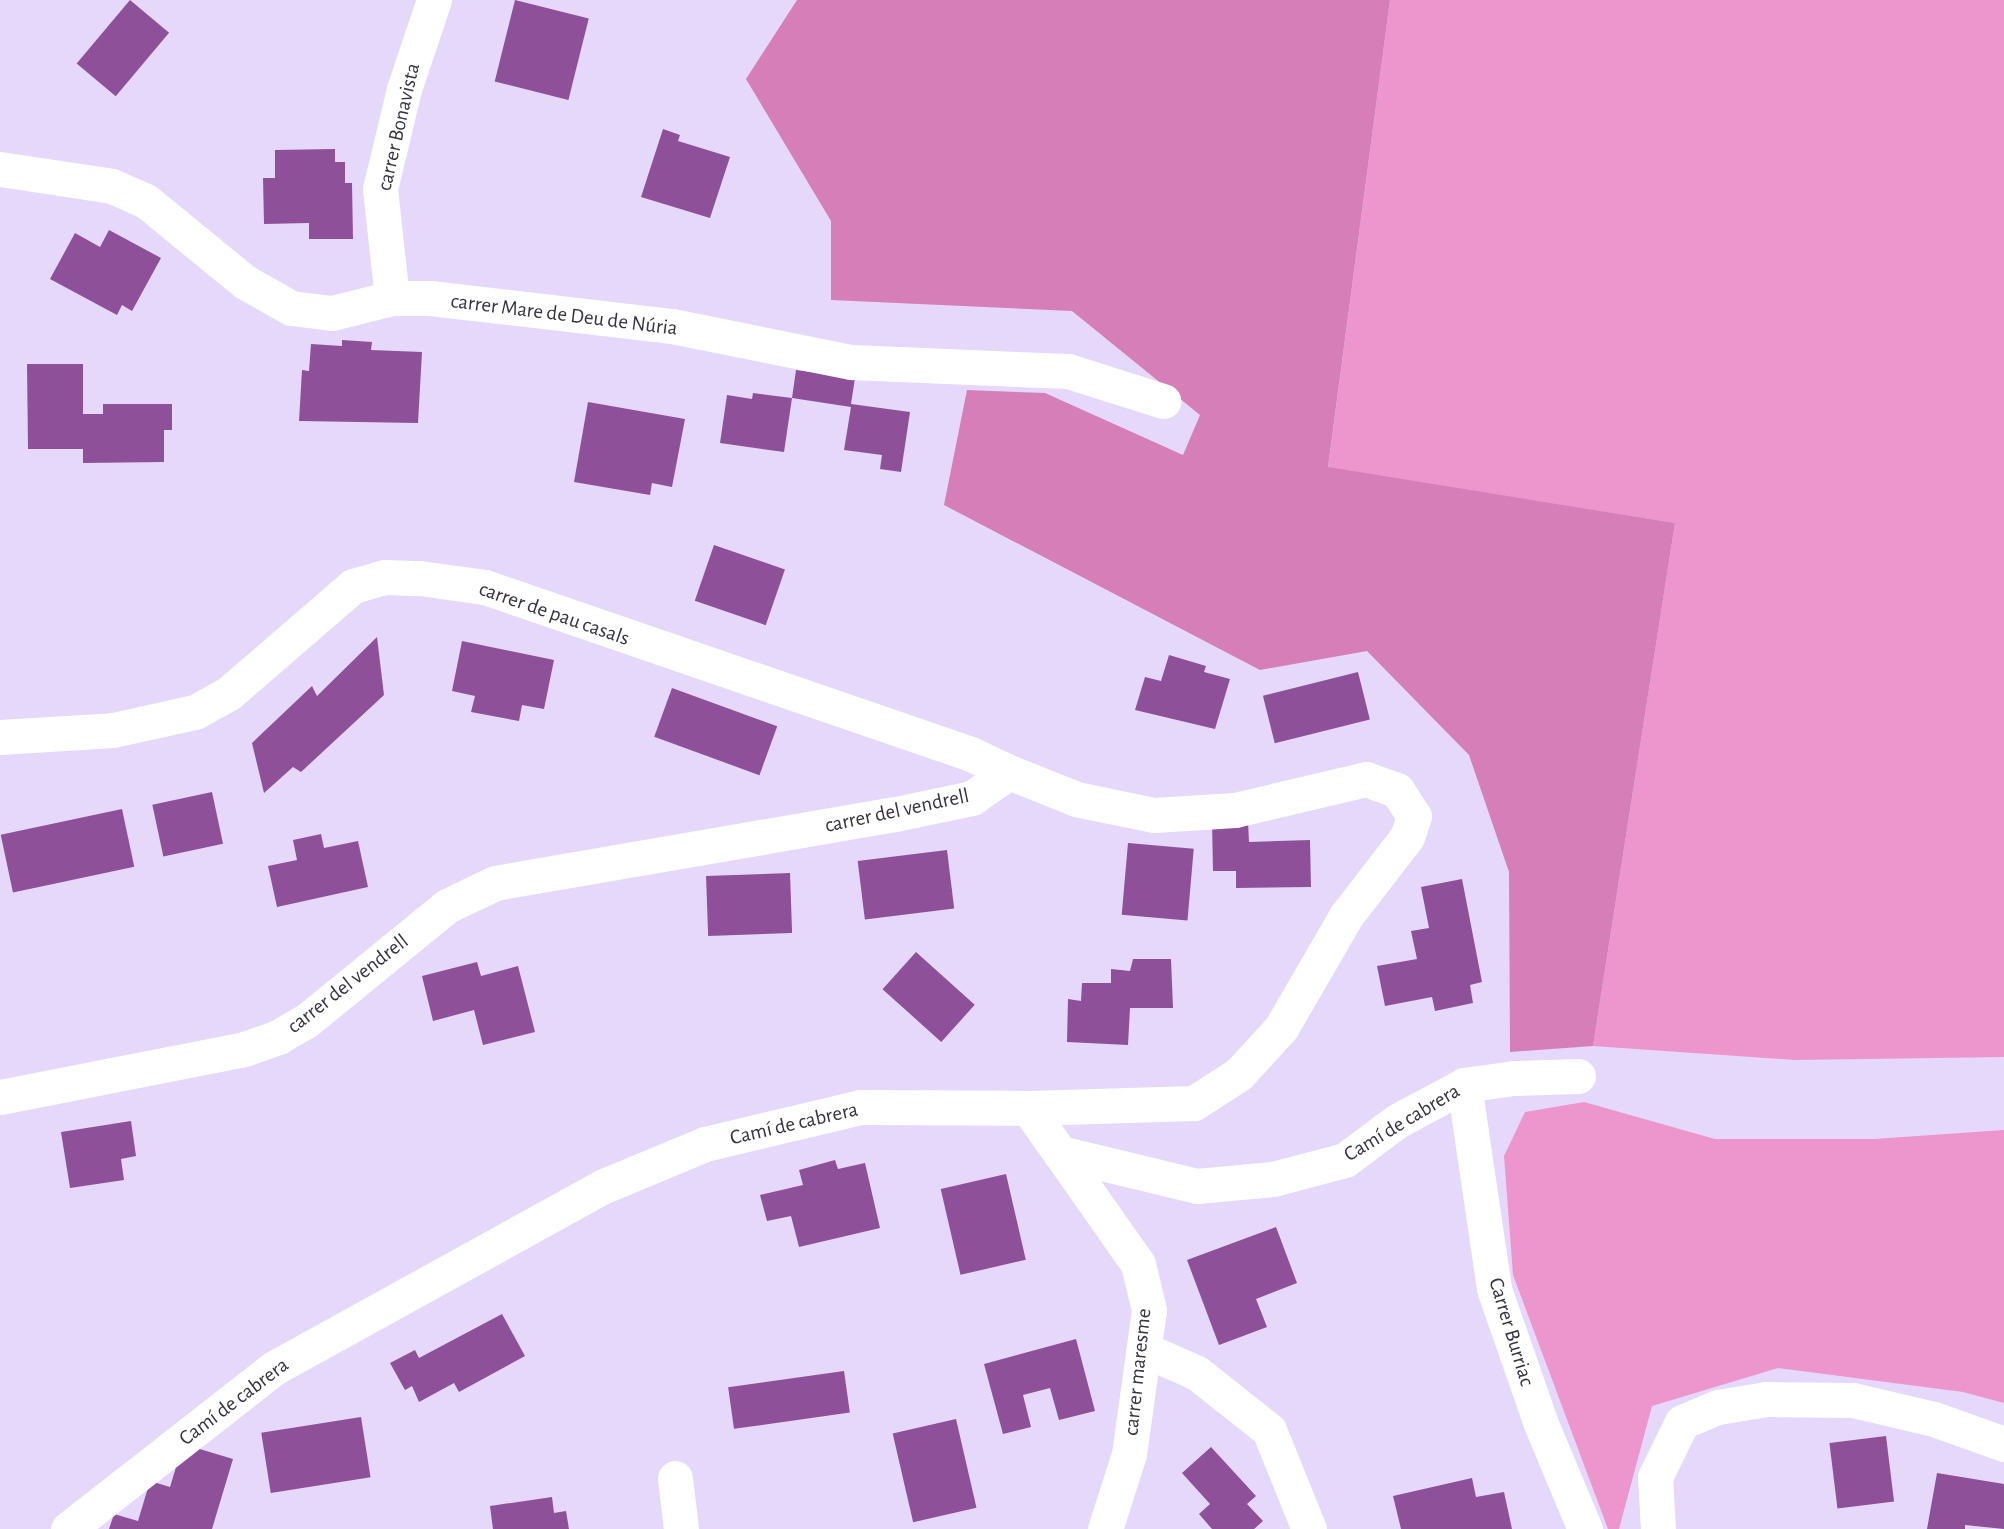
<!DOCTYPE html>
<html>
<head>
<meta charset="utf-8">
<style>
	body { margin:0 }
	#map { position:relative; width:2004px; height:1529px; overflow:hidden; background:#e5d8fb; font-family:"Alegreya Sans",sans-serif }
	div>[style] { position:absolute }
	.green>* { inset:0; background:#ec96cd }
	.forest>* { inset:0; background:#d57eb7 }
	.building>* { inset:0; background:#8e5099; transform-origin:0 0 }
	.minor>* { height:35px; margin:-17.5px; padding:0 17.5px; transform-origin:17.5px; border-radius:17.5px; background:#fff }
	span { translate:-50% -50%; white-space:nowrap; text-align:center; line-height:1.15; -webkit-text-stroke:7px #fff; paint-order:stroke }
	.street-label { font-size:21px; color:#37323f }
</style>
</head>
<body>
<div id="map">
	<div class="green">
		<div style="clip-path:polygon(1390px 0,2004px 0,2004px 1057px,1795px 1060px,1593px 1046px,1675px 523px,1328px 468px)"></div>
		<div style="clip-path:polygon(1584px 1102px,1715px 1139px,1874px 1139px,2004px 1130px,2004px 1403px,1963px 1392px,1778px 1368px,1652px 1406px,1619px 1529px,1608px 1529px,1513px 1275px,1504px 1156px,1525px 1112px)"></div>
	</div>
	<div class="forest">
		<div style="clip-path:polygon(797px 0,1390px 0,1328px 467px,1675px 523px,1593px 1046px,1510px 1052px,1509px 872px,1469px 755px,1367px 651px,1260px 670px,944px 505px,967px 390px,1045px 393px,1183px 455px,1200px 415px,1072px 311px,831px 300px,831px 221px,746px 79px)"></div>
	</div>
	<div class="building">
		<div style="left:130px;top:0;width:51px;height:83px;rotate:40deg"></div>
		<div style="left:515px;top:0;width:76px;height:84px;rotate:14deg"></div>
		<div style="clip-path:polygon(663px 129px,680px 135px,678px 141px,730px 157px,710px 218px,641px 197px)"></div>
		<div style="clip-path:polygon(335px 149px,335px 162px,345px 162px,345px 183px,352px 183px,353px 239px,309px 239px,309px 223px,264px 224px,263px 178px,275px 178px,275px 150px)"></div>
		<div style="clip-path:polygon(109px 230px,161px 258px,132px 311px,122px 305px,117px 315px,50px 279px,75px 233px,100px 247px)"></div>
		<div style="clip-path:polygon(342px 340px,372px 342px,371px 350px,422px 352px,418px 423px,299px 421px,302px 370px,309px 371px,311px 344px,342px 346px)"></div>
		<div style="clip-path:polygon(27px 364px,83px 364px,83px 414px,103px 414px,103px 404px,172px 404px,172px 430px,164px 430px,164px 462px,83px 463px,83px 449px,28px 449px)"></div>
		<div style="clip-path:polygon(796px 370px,855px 378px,851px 404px,910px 412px,901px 472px,880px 469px,882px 455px,844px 450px,851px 407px,792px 398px)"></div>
		<div style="clip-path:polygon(753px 393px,792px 398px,784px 452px,720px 443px,727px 395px,752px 399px)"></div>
		<div style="clip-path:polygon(588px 402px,685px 419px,672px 487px,652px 483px,650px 495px,574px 482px)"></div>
		<div style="left:714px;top:545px;width:75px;height:59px;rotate:19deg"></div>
		<div style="clip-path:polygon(377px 637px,384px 695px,301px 772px,293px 767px,264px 793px,252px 743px,312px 686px,317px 696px)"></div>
		<div style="clip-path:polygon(462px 641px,554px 660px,544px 709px,522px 705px,519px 721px,471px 712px,475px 696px,452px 691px)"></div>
		<div style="clip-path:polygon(1169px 655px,1206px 666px,1204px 672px,1230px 679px,1215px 729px,1135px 710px,1145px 677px,1161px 681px)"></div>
		<div style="left:1358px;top:672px;width:49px;height:98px;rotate:76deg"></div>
		<div style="left:672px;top:688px;width:112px;height:52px;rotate:20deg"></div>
		<div style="left:212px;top:792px;width:53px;height:61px;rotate:78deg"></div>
		<div style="left:122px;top:809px;width:59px;height:124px;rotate:78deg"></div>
		<div style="clip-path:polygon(1248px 821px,1249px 842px,1310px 840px,1311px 887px,1236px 888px,1236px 871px,1213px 871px,1212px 822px)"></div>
		<div style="clip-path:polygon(321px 834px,324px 848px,358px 841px,368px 887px,277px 907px,268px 866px,297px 860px,293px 840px)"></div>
		<div style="left:1128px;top:843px;width:66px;height:72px;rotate:5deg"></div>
		<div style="left:947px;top:850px;width:59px;height:90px;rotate:83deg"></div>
		<div style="left:790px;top:873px;width:60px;height:84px;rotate:88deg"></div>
		<div style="clip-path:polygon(1462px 879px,1482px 982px,1470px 985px,1473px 1003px,1435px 1011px,1432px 997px,1385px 1006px,1377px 966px,1417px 959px,1411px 931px,1429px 928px,1421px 887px)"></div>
		<div style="left:916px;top:952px;width:79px;height:50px;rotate:42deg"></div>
		<div style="clip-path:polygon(1133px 959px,1171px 959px,1173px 1008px,1130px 1008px,1128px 1045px,1067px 1042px,1068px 999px,1081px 1001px,1082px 983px,1111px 983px,1111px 969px,1130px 971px)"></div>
		<div style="clip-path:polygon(477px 962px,481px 976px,518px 966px,535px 1032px,483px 1045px,474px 1010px,433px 1021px,422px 976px)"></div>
		<div style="clip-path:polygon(131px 1121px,136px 1156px,121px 1159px,124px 1180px,70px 1188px,61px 1132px)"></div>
		<div style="clip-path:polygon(835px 1160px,838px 1169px,865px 1163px,880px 1228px,799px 1247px,791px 1216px,767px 1221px,760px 1195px,803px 1185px,799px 1170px)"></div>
		<div style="left:1006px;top:1174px;width:88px;height:67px;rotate:77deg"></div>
		<div style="clip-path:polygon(1276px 1227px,1297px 1283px,1256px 1299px,1267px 1327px,1219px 1345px,1187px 1260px)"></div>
		<div style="clip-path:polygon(502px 1314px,525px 1356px,459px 1392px,454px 1383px,419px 1402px,412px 1386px,405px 1390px,390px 1363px,415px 1350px,419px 1358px)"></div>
		<div style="clip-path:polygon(1076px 1339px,1095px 1411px,1059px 1420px,1050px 1388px,1023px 1395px,1031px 1427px,1003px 1434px,984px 1364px)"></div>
		<div style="left:844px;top:1371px;width:42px;height:117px;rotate:82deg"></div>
		<div style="left:361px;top:1417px;width:61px;height:101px;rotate:81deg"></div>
		<div style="left:956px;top:1419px;width:91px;height:65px;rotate:77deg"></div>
		<div style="left:1886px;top:1436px;width:66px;height:57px;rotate:83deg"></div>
		<div style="clip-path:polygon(183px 1444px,233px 1459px,212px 1529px,109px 1529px,114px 1514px,138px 1521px,150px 1481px,170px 1487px)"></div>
		<div style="clip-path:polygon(1211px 1447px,1256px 1496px,1247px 1504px,1263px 1521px,1254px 1529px,1212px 1529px,1199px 1514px,1210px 1504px,1182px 1473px)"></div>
		<div style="clip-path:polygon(1937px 1473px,2004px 1484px,2004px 1529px,1965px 1525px,1965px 1529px,1927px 1529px)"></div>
		<div style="clip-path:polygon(1472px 1478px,1476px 1497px,1504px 1492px,1512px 1529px,1401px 1529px,1393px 1496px)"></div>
		<div style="clip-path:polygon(552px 1497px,554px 1513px,566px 1511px,569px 1529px,493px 1529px,490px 1506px)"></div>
	</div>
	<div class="minor">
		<div style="left:0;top:169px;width:113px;rotate:8.6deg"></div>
		<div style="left:112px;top:186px;width:37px;rotate:24deg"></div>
		<div style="left:146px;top:201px;width:128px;rotate:39.3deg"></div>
		<div style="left:245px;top:282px;width:53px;rotate:29.5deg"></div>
		<div style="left:291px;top:308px;width:41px;rotate:7deg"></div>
		<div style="left:332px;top:313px;width:62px;rotate:-14deg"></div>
		<div style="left:392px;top:298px;width:38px"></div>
		<div style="left:430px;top:298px;width:244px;rotate:6.6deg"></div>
		<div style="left:672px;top:326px;width:183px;rotate:11.4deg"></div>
		<div style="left:851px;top:362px;width:217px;rotate:2.4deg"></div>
		<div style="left:1068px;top:371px;width:100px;rotate:17.5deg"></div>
		<div style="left:392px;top:298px;width:110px;rotate:-96.3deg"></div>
		<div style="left:380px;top:189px;width:103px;rotate:-76.5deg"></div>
		<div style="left:404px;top:89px;width:94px;rotate:-71.4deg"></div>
		<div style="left:0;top:737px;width:113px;rotate:-3.5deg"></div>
		<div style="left:113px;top:730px;width:84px;rotate:-12.4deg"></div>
		<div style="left:195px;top:712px;width:39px;rotate:-29deg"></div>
		<div style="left:229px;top:693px;width:164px;rotate:-40.8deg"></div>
		<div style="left:353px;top:586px;width:33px;rotate:-16deg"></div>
		<div style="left:385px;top:577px;width:35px;rotate:2deg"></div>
		<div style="left:420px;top:578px;width:66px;rotate:7.9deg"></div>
		<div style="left:485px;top:587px;width:514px;rotate:18.96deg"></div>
		<div style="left:971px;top:754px;width:42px;rotate:25.3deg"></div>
		<div style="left:1464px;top:1085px;width:206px;rotate:81.6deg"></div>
		<div style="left:1494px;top:1289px;width:143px;rotate:70.8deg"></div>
		<div style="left:1541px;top:1424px;width:114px;rotate:67.3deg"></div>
		<div style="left:0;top:1097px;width:249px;rotate:-11.1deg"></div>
		<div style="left:244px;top:1049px;width:36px;rotate:-19deg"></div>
		<div style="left:278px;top:1037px;width:32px;rotate:-30deg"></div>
		<div style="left:306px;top:1021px;width:182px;rotate:-39.2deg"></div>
		<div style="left:447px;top:906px;width:53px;rotate:-25.6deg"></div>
		<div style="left:495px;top:883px;width:407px;rotate:-9.8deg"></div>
		<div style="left:896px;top:814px;width:78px;rotate:-11.9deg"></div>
		<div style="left:972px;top:798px;width:45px;rotate:-35.1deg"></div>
		<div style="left:1009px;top:772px;width:72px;rotate:21.9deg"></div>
		<div style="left:1076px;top:799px;width:80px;rotate:11.6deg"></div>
		<div style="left:1154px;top:815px;width:81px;rotate:-3.5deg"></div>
		<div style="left:1235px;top:810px;width:135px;rotate:-13.3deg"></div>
		<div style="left:1366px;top:779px;width:33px;rotate:20deg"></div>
		<div style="left:1397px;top:790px;width:31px;rotate:57deg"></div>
		<div style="left:1414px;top:816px;width:22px;rotate:108deg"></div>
		<div style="left:1407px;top:837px;width:100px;rotate:127.7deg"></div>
		<div style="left:1346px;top:916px;width:129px;rotate:120.1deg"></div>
		<div style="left:1281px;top:1028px;width:62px;rotate:132.4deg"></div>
		<div style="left:1239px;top:1074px;width:54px;rotate:147.2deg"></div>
		<div style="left:1194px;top:1103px;width:166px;rotate:178.3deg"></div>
		<div style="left:1060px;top:1153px;width:136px;rotate:54.9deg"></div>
		<div style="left:1138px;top:1264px;width:47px;rotate:76.6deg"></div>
		<div style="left:1149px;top:1310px;width:145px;rotate:97.9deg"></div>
		<div style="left:1129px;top:1454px;width:79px;rotate:107.7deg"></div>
		<div style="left:1145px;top:1350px;width:57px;rotate:23.9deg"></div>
		<div style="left:1197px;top:1373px;width:92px;rotate:38.4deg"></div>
		<div style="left:1269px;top:1430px;width:107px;rotate:68deg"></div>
		<div style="left:675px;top:1478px;width:51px;rotate:83.3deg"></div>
		<div style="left:68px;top:1529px;width:261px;rotate:-38deg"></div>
		<div style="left:274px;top:1368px;width:377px;rotate:-28.9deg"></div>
		<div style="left:604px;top:1186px;width:109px;rotate:-22.6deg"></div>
		<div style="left:705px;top:1144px;width:159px;rotate:-13.4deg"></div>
		<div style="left:860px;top:1107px;width:168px;rotate:0.3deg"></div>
		<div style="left:1028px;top:1108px;width:55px;rotate:54.6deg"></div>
		<div style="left:1060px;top:1153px;width:141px;rotate:13.5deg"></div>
		<div style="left:1197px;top:1186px;width:76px;rotate:-5.3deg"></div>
		<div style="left:1273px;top:1179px;width:74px;rotate:-14.8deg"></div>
		<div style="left:1345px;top:1160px;width:65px;rotate:-36.9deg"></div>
		<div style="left:1397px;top:1121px;width:76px;rotate:-28.2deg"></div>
		<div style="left:1464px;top:1085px;width:50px;rotate:-8deg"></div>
		<div style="left:1514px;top:1078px;width:64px;rotate:-1.8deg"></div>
		<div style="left:1658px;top:1529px;width:52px;rotate:-93.3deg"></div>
		<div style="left:1655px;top:1477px;width:61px;rotate:-63.9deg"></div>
		<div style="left:1682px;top:1422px;width:39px;rotate:-23deg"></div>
		<div style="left:1718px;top:1407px;width:49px;rotate:-9.5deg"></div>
		<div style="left:1766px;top:1399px;width:87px;rotate:0.7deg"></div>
		<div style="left:1853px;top:1400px;width:83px;rotate:13.2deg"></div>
		<div style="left:1934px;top:1419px;width:74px;rotate:19.7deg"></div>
	</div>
	<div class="street-label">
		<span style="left:399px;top:127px;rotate:-77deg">carrer Bonavista</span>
		<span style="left:564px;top:315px;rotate:7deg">carrer Mare de Deu de Núria</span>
		<span style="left:554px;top:614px;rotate:19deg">carrer de pau casals</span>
		<span style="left:897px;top:811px;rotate:-12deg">carrer del vendrell</span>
		<span style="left:348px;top:984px;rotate:-38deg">carrer del vendrell</span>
		<span style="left:1402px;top:1123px;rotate:-31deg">Camí de cabrera</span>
		<span style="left:794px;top:1124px;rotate:-13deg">Camí de cabrera</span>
		<span style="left:1511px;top:1332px;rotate:73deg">Carrer Burriac</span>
		<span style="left:1138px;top:1372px;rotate:-84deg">carrer maresme</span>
		<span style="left:234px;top:1402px;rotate:-37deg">Camí de cabrera</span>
	</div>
</div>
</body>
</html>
